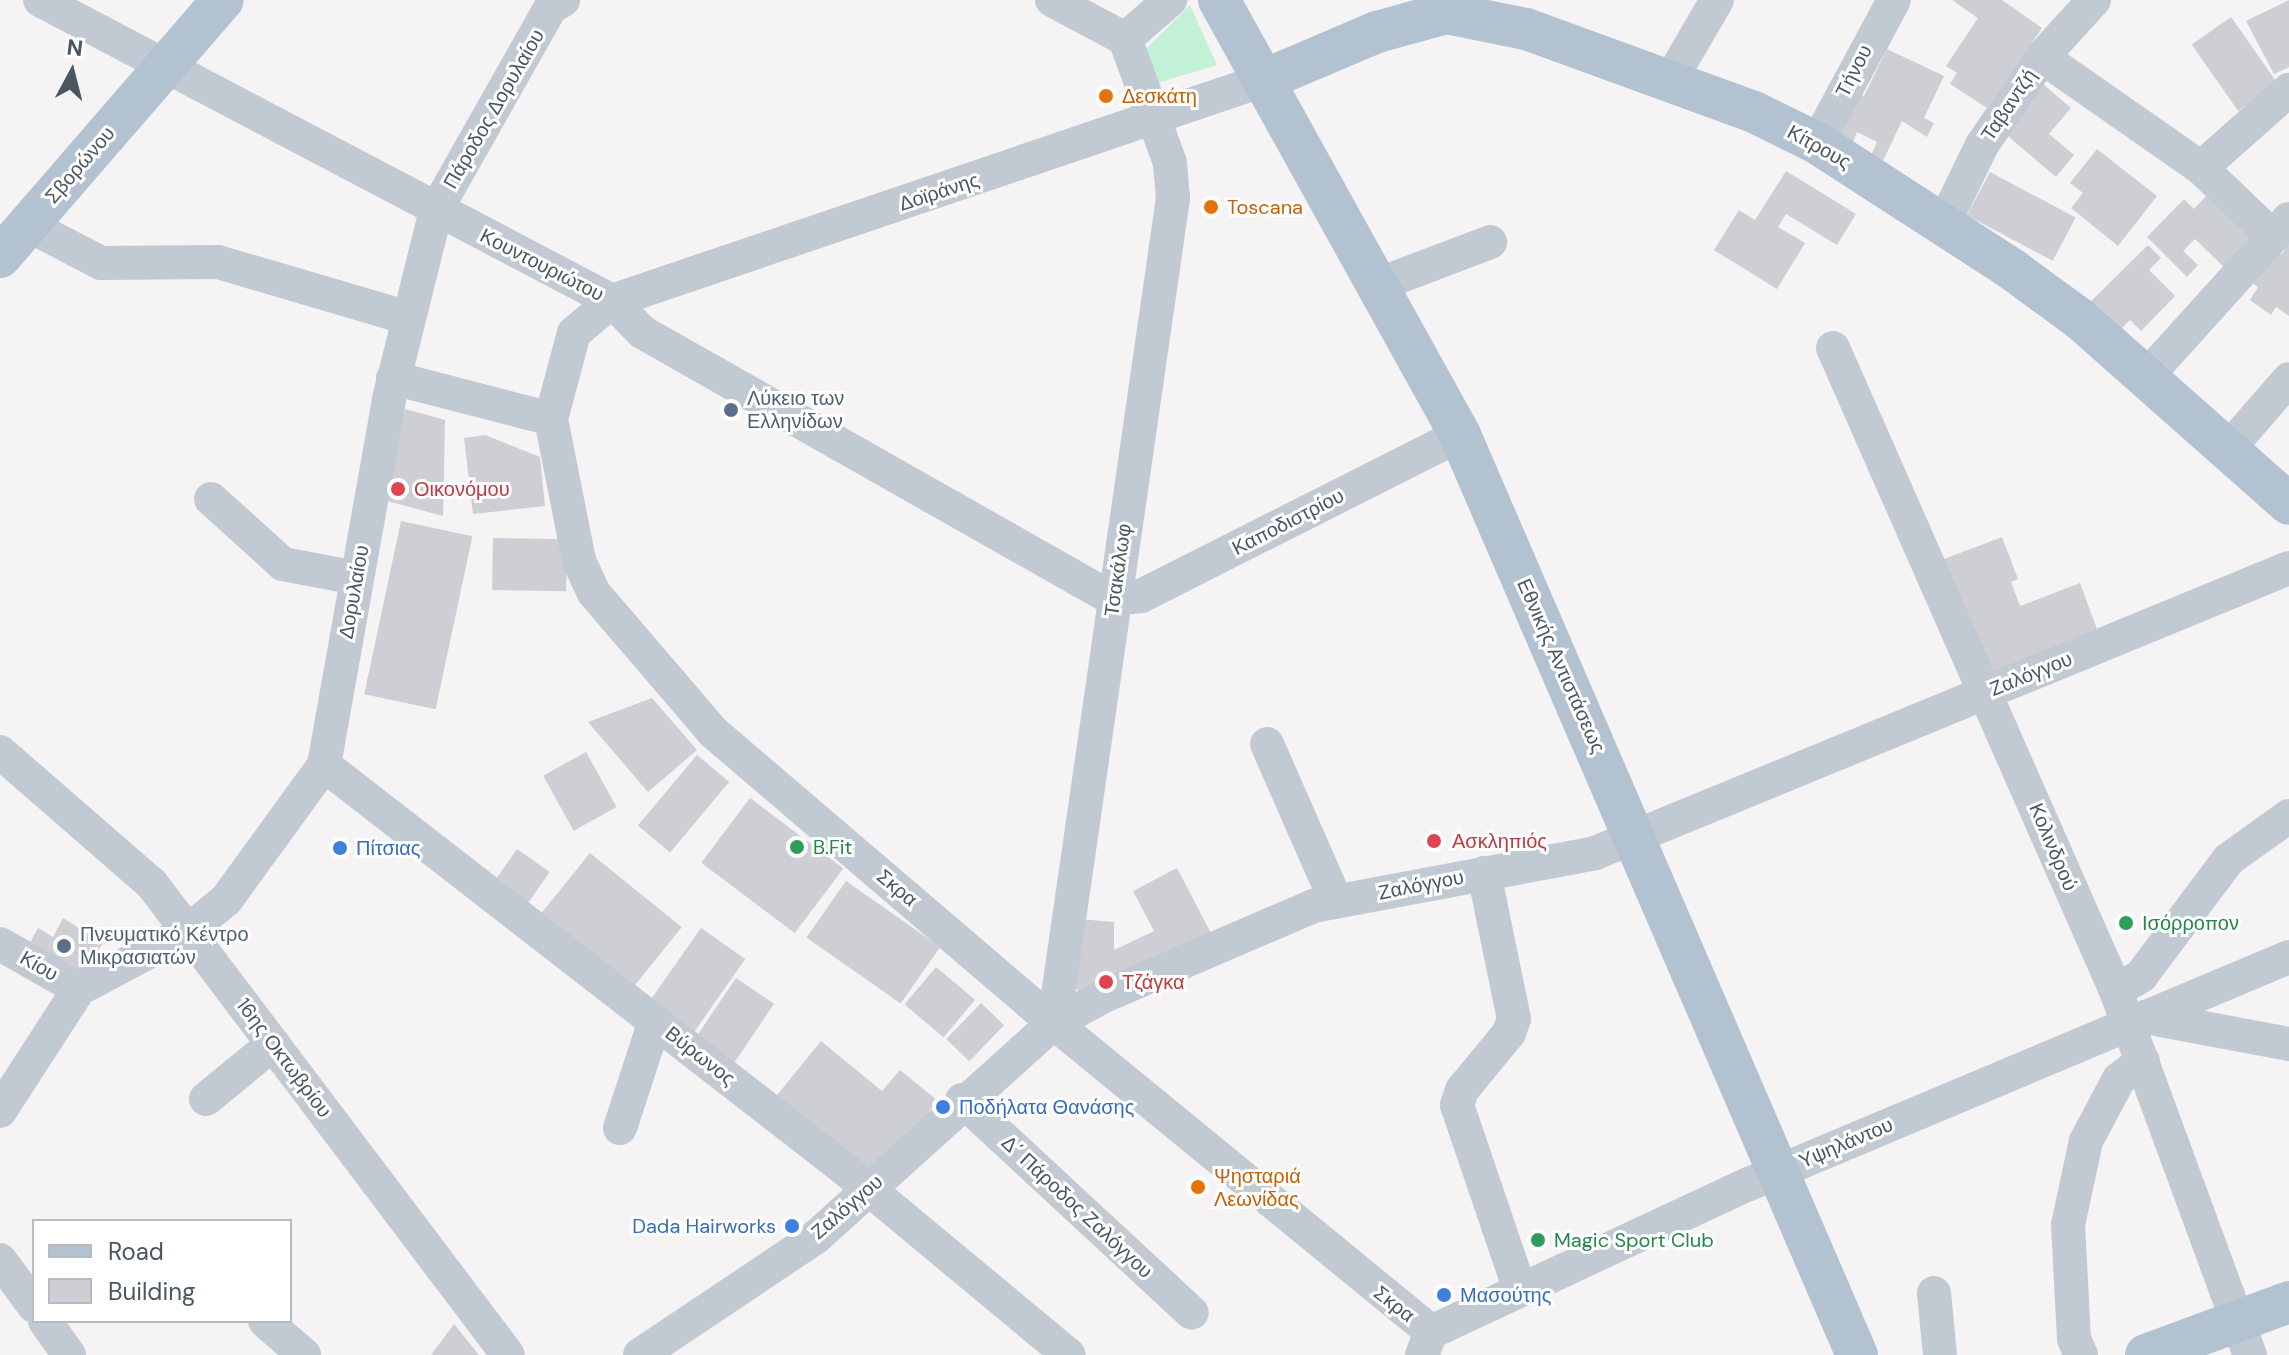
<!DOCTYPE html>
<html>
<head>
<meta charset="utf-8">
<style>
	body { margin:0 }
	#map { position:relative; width:2289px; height:1355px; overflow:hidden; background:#f5f3f3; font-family:"DM Sans",sans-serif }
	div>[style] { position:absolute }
	.green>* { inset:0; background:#c3f1d5 }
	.building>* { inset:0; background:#cdcfd5; transform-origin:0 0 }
	.minor>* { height:34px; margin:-17px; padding:0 17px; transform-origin:17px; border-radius:17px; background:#c1cad2 }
	.major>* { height:42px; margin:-21px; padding:0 21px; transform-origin:21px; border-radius:21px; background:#b3c2d1 }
	.dots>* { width:22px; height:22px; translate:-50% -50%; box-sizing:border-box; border:4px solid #fff; border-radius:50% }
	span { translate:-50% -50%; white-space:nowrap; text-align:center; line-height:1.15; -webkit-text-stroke:6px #fff; paint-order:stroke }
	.street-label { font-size:20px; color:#4a5661 }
	.food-label { font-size:20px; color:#c56008 }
	.left { translate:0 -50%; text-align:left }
	.service-label { font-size:20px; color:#4e5e75 }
	.health-label { font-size:20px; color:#be3a42 }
	.leisure-label { font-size:20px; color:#27864d }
	.shop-label { font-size:20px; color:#366cbe }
	.right { translate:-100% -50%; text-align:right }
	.legend { position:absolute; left:32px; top:1219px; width:260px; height:104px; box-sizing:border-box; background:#fff; border:2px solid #b7bbc0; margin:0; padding:10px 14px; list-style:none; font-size:24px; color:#4a5661 }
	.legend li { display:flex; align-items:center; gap:16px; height:40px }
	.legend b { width:40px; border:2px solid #b7bbc0 }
	.north { position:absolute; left:32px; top:32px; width:80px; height:80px; -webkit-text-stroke:6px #fff; paint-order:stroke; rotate:7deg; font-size:22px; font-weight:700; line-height:32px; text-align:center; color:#4a5661 }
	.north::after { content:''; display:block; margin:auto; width:28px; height:36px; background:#4a5661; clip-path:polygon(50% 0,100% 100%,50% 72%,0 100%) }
</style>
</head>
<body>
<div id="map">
	<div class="green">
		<div style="clip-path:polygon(1190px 5px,1217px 65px,1154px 84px,1142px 53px)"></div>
	</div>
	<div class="building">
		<div style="clip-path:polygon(1952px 0,2002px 0,2042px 28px,1987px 108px,1950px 84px,1957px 73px,1946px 66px,1978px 18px)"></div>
		<div style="clip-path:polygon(2289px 0,2289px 67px,2274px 74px,2246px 21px)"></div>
		<div style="left:2231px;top:17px;width:81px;height:48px;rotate:55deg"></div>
		<div style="clip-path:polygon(1887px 49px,1944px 76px,1924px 118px,1934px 123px,1927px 137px,1902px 121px,1881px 165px,1869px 160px,1877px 142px,1857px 132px,1849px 150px,1830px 141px,1854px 91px,1864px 96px)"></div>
		<div style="clip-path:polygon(2036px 78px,2071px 108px,2049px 134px,2074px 155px,2056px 177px,1996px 126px)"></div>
		<div style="clip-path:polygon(2097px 149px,2157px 196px,2118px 246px,2071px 208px,2083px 193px,2070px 183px)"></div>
		<div style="clip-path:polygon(1786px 171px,1856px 214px,1837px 245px,1786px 214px,1778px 227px,1805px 243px,1777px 289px,1714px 250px,1739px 210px,1755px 220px)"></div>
		<div style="left:1990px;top:172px;width:97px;height:49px;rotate:28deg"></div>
		<div style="clip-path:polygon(2208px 194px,2256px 241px,2227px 270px,2195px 239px,2183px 251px,2198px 265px,2187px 277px,2147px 237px,2184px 199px,2194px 209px)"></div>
		<div style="clip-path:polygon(2289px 242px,2289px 316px,2276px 307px,2271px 315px,2250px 300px,2258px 287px,2249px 281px,2271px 247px,2282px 254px)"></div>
		<div style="clip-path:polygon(2148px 245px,2161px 258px,2149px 270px,2175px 296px,2141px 331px,2130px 320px,2110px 340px,2081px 311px)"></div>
		<div style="clip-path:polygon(405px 409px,445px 420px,443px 516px,380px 499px)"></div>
		<div style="clip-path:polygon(485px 435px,540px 457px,545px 506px,473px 514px,464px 438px)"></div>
		<div style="left:401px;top:521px;width:73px;height:177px;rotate:12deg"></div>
		<div style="clip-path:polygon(2002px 537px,2018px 579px,2011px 582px,2020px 606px,2080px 583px,2101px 640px,1986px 683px,1939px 561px)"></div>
		<div style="left:493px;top:538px;width:74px;height:52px;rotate:1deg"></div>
		<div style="clip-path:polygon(652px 698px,697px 750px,648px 792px,588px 722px)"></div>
		<div style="left:586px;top:752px;width:63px;height:49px;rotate:61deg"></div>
		<div style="left:697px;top:755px;width:42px;height:92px;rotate:40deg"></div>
		<div style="left:750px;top:798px;width:117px;height:81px;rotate:37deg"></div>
		<div style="left:517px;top:849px;width:40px;height:44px;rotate:35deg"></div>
		<div style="left:590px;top:853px;width:118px;height:79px;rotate:39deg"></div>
		<div style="clip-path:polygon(1177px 868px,1213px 937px,1088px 1001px,1072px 984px,1079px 919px,1114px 922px,1114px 950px,1154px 931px,1133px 891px)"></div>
		<div style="left:846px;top:881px;width:115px;height:69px;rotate:35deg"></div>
		<div style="clip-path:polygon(63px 918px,103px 943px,79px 979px,26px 950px,38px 928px,53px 937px)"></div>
		<div style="left:701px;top:928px;width:54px;height:92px;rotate:35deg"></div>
		<div style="left:936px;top:967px;width:51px;height:49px;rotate:40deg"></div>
		<div style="left:736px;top:978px;width:46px;height:74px;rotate:34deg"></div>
		<div style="left:981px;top:1003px;width:32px;height:50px;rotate:44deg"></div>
		<div style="clip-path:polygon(821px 1041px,882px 1091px,900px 1070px,938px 1101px,873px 1181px,773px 1100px)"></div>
		<div style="clip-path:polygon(454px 1324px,479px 1355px,431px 1355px)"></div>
	</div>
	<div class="minor">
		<div style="left:40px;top:0;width:646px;rotate:27.75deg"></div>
		<div style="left:612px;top:301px;width:43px;rotate:45.9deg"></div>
		<div style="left:642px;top:332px;width:541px;rotate:29.55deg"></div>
		<div style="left:1113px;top:599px;width:28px;rotate:-6deg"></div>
		<div style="left:1141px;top:596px;width:357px;rotate:-26.8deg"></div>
		<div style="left:1052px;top:0;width:83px;rotate:28.1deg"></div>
		<div style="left:2042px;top:57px;width:194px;rotate:34.9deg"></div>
		<div style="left:2201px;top:168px;width:97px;rotate:43.7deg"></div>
		<div style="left:1671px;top:79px;width:91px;rotate:-59.8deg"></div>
		<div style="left:1264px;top:80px;width:688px;rotate:161.28deg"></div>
		<div style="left:612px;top:301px;width:50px;rotate:139.9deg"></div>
		<div style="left:574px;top:333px;width:89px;rotate:105deg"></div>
		<div style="left:551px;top:419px;width:145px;rotate:78.8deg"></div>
		<div style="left:579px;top:561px;width:35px;rotate:65deg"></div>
		<div style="left:594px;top:593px;width:183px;rotate:49.4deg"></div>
		<div style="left:713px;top:732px;width:448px;rotate:40.5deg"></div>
		<div style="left:1054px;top:1023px;width:487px;rotate:39.3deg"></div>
		<div style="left:1817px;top:143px;width:162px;rotate:-61.7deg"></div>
		<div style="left:2201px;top:168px;width:118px;rotate:-41.6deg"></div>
		<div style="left:1944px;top:223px;width:87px;rotate:-64deg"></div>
		<div style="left:1982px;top:145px;width:107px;rotate:-55.7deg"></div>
		<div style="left:2042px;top:57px;width:77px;rotate:-47.6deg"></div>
		<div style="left:28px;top:225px;width:82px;rotate:27.5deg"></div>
		<div style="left:101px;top:263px;width:117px;rotate:-0.5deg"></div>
		<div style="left:218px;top:262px;width:198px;rotate:16.4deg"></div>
		<div style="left:1377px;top:285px;width:121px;rotate:-20.8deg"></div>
		<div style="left:1833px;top:348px;width:703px;rotate:66.24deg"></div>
		<div style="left:2116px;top:991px;width:388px;rotate:69.8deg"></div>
		<div style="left:2146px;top:377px;width:213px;rotate:-47.9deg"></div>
		<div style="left:393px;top:378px;width:163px;rotate:14.5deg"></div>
		<div style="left:2229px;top:448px;width:91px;rotate:-49deg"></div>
		<div style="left:211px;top:499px;width:97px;rotate:42.1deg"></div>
		<div style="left:283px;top:564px;width:75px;rotate:10.7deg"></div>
		<div style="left:1267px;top:744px;width:171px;rotate:66.3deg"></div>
		<div style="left:0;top:752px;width:201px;rotate:41deg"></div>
		<div style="left:152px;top:884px;width:590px;rotate:52.92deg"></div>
		<div style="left:324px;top:765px;width:654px;rotate:37.8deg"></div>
		<div style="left:841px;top:1166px;width:296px;rotate:39.7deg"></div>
		<div style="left:1484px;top:873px;width:149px;rotate:78.4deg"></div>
		<div style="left:1514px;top:1019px;width:15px;rotate:110deg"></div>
		<div style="left:1509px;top:1033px;width:74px;rotate:129.5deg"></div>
		<div style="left:1462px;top:1090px;width:16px;rotate:108deg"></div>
		<div style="left:1457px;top:1105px;width:195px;rotate:71.2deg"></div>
		<div style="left:0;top:944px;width:91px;rotate:29.7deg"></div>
		<div style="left:2116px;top:991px;width:29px;rotate:-31deg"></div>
		<div style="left:2141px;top:976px;width:146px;rotate:-53.1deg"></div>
		<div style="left:2229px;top:859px;width:74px;rotate:-35.6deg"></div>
		<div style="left:2145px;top:1017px;width:147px;rotate:10.6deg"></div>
		<div style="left:1054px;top:1023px;width:834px;rotate:-81.79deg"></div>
		<div style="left:1173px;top:198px;width:35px;rotate:-95deg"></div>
		<div style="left:1170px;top:163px;width:132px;rotate:-109.9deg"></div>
		<div style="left:1125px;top:39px;width:60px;rotate:-40.9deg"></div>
		<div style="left:206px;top:1099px;width:87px;rotate:-39.4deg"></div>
		<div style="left:962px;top:1100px;width:313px;rotate:42.8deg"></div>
		<div style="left:0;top:1111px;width:145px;rotate:-57.1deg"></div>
		<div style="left:79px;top:989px;width:123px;rotate:-28deg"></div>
		<div style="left:188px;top:931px;width:49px;rotate:-39.2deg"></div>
		<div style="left:226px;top:900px;width:167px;rotate:-54deg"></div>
		<div style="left:324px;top:765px;width:372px;rotate:-79.9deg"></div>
		<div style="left:389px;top:399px;width:195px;rotate:-76deg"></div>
		<div style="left:436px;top:210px;width:233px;rotate:-60.5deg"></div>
		<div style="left:551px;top:7px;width:14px;rotate:-30deg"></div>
		<div style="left:620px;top:1128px;width:113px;rotate:-71.9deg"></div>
		<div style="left:0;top:1260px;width:57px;rotate:53.5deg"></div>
		<div style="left:1934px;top:1293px;width:62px;rotate:84.5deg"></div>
		<div style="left:45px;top:1321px;width:42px;rotate:54.8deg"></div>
		<div style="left:265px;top:1321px;width:52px;rotate:41.1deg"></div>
		<div style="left:640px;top:1355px;width:212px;rotate:-33.8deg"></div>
		<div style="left:816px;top:1237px;width:320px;rotate:-42deg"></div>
		<div style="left:1054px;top:1023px;width:55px;rotate:-28.4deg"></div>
		<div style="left:1102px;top:997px;width:230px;rotate:-23.3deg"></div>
		<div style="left:1313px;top:906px;width:287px;rotate:-10.6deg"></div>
		<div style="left:1595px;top:853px;width:750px;rotate:-22.33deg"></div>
		<div style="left:1422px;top:1355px;width:25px;rotate:-69deg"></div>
		<div style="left:1431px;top:1332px;width:351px;rotate:-25deg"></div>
		<div style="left:1749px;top:1184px;width:586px;rotate:-22.8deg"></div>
		<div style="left:2081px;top:1355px;width:17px;rotate:-114deg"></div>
		<div style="left:2074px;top:1339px;width:114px;rotate:-93deg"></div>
		<div style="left:2068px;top:1225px;width:86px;rotate:-77.9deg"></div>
		<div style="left:2086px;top:1141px;width:70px;rotate:-62deg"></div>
		<div style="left:2119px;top:1079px;width:30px;rotate:-37deg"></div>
	</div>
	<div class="major">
		<div style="left:1219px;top:0;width:497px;rotate:61deg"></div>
		<div style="left:1460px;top:435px;width:1002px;rotate:66.66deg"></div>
		<div style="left:1264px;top:80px;width:123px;rotate:-23deg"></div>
		<div style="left:1377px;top:32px;width:72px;rotate:-15.4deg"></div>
		<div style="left:1446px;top:13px;width:82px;rotate:11.3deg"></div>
		<div style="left:1526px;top:29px;width:243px;rotate:20deg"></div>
		<div style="left:1754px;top:112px;width:70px;rotate:26.2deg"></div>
		<div style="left:1817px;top:143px;width:234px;rotate:32.9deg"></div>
		<div style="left:2013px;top:270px;width:83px;rotate:36.2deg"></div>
		<div style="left:2080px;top:319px;width:279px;rotate:41.5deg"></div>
		<div style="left:0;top:257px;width:340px;rotate:-49.1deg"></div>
		<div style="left:2146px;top:1355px;width:153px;rotate:-20.3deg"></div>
	</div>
	<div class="dots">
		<div style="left:1106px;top:96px;background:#e8710a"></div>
		<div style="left:1211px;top:207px;background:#e8710a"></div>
		<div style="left:731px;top:410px;background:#5c6f8a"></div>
		<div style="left:398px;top:489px;background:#e0444e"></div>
		<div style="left:1434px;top:841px;background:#e0444e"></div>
		<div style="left:797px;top:847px;background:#2e9e5b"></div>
		<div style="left:340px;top:848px;background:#3f7fe0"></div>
		<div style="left:2126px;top:923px;background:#2e9e5b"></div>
		<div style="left:64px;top:946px;background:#5c6f8a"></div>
		<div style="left:1106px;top:982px;background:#e0444e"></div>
		<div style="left:943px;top:1107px;background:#3f7fe0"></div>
		<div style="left:1198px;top:1187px;background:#e8710a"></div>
		<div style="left:792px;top:1226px;background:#3f7fe0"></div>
		<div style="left:1538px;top:1240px;background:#2e9e5b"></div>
		<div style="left:1444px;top:1295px;background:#3f7fe0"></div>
	</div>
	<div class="street-label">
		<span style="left:1854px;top:71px;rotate:-63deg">Τήνου</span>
		<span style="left:2009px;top:105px;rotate:-56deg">Ταβαντζή</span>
		<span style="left:494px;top:109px;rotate:-60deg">Πάροδος Δορυλαίου</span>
		<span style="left:1819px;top:147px;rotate:29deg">Κίτρους</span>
		<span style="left:80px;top:165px;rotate:-49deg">Σβορώνου</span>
		<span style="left:939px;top:192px;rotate:-18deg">Δοϊράνης</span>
		<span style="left:542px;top:265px;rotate:27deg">Κουντουριώτου</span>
		<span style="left:1288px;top:522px;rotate:-27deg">Καποδιστρίου</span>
		<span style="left:1118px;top:570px;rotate:-82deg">Τσακάλωφ</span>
		<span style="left:354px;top:592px;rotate:-80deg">Δορυλαίου</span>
		<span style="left:1561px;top:666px;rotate:66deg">Εθνικής Αντιστάσεως</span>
		<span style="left:2031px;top:674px;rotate:-22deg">Ζαλόγγου</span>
		<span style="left:2053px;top:847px;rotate:67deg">Κολινδρού</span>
		<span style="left:1421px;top:885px;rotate:-11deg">Ζαλόγγου</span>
		<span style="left:897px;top:888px;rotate:40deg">Σκρα</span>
		<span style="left:39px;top:966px;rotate:30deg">Κίου</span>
		<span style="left:700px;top:1056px;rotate:38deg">Βύρωνος</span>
		<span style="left:284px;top:1058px;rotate:53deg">16ης Οκτωβρίου</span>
		<span style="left:1846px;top:1143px;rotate:-23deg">Υψηλάντου</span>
		<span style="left:847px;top:1207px;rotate:-41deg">Ζαλόγγου</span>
		<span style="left:1077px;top:1207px;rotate:43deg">Δ΄ Πάροδος Ζαλόγγου</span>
		<span style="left:1394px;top:1304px;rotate:38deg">Σκρα</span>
	</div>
	<div class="food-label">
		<span class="left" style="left:1122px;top:96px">Δεσκάτη</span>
		<span class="left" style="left:1227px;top:207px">Toscana</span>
		<span class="left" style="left:1214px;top:1188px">Ψησταριά<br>Λεωνίδας</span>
	</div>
	<div class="service-label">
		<span class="left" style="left:747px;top:410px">Λύκειο των<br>Ελληνίδων</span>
		<span class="left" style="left:80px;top:946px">Πνευματικό Κέντρο<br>Μικρασιατών</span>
	</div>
	<div class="health-label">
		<span class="left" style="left:414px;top:489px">Οικονόμου</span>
		<span class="left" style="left:1452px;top:841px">Ασκληπιός</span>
		<span class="left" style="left:1122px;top:982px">Τζάγκα</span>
	</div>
	<div class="leisure-label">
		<span class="left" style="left:813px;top:847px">B.Fit</span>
		<span class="left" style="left:2142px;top:923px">Ισόρροπον</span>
		<span class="left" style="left:1554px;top:1240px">Magic Sport Club</span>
	</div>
	<div class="shop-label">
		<span class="left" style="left:356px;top:848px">Πίτσιας</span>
		<span class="left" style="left:959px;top:1107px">Ποδήλατα Θανάσης</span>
		<span class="right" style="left:776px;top:1226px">Dada Hairworks</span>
		<span class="left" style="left:1460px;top:1295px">Μασούτης</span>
	</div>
	<ul class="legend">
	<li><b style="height:10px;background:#b3c2d1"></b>Road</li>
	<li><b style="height:22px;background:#cdcfd5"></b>Building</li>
	</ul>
	<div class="north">N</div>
</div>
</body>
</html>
